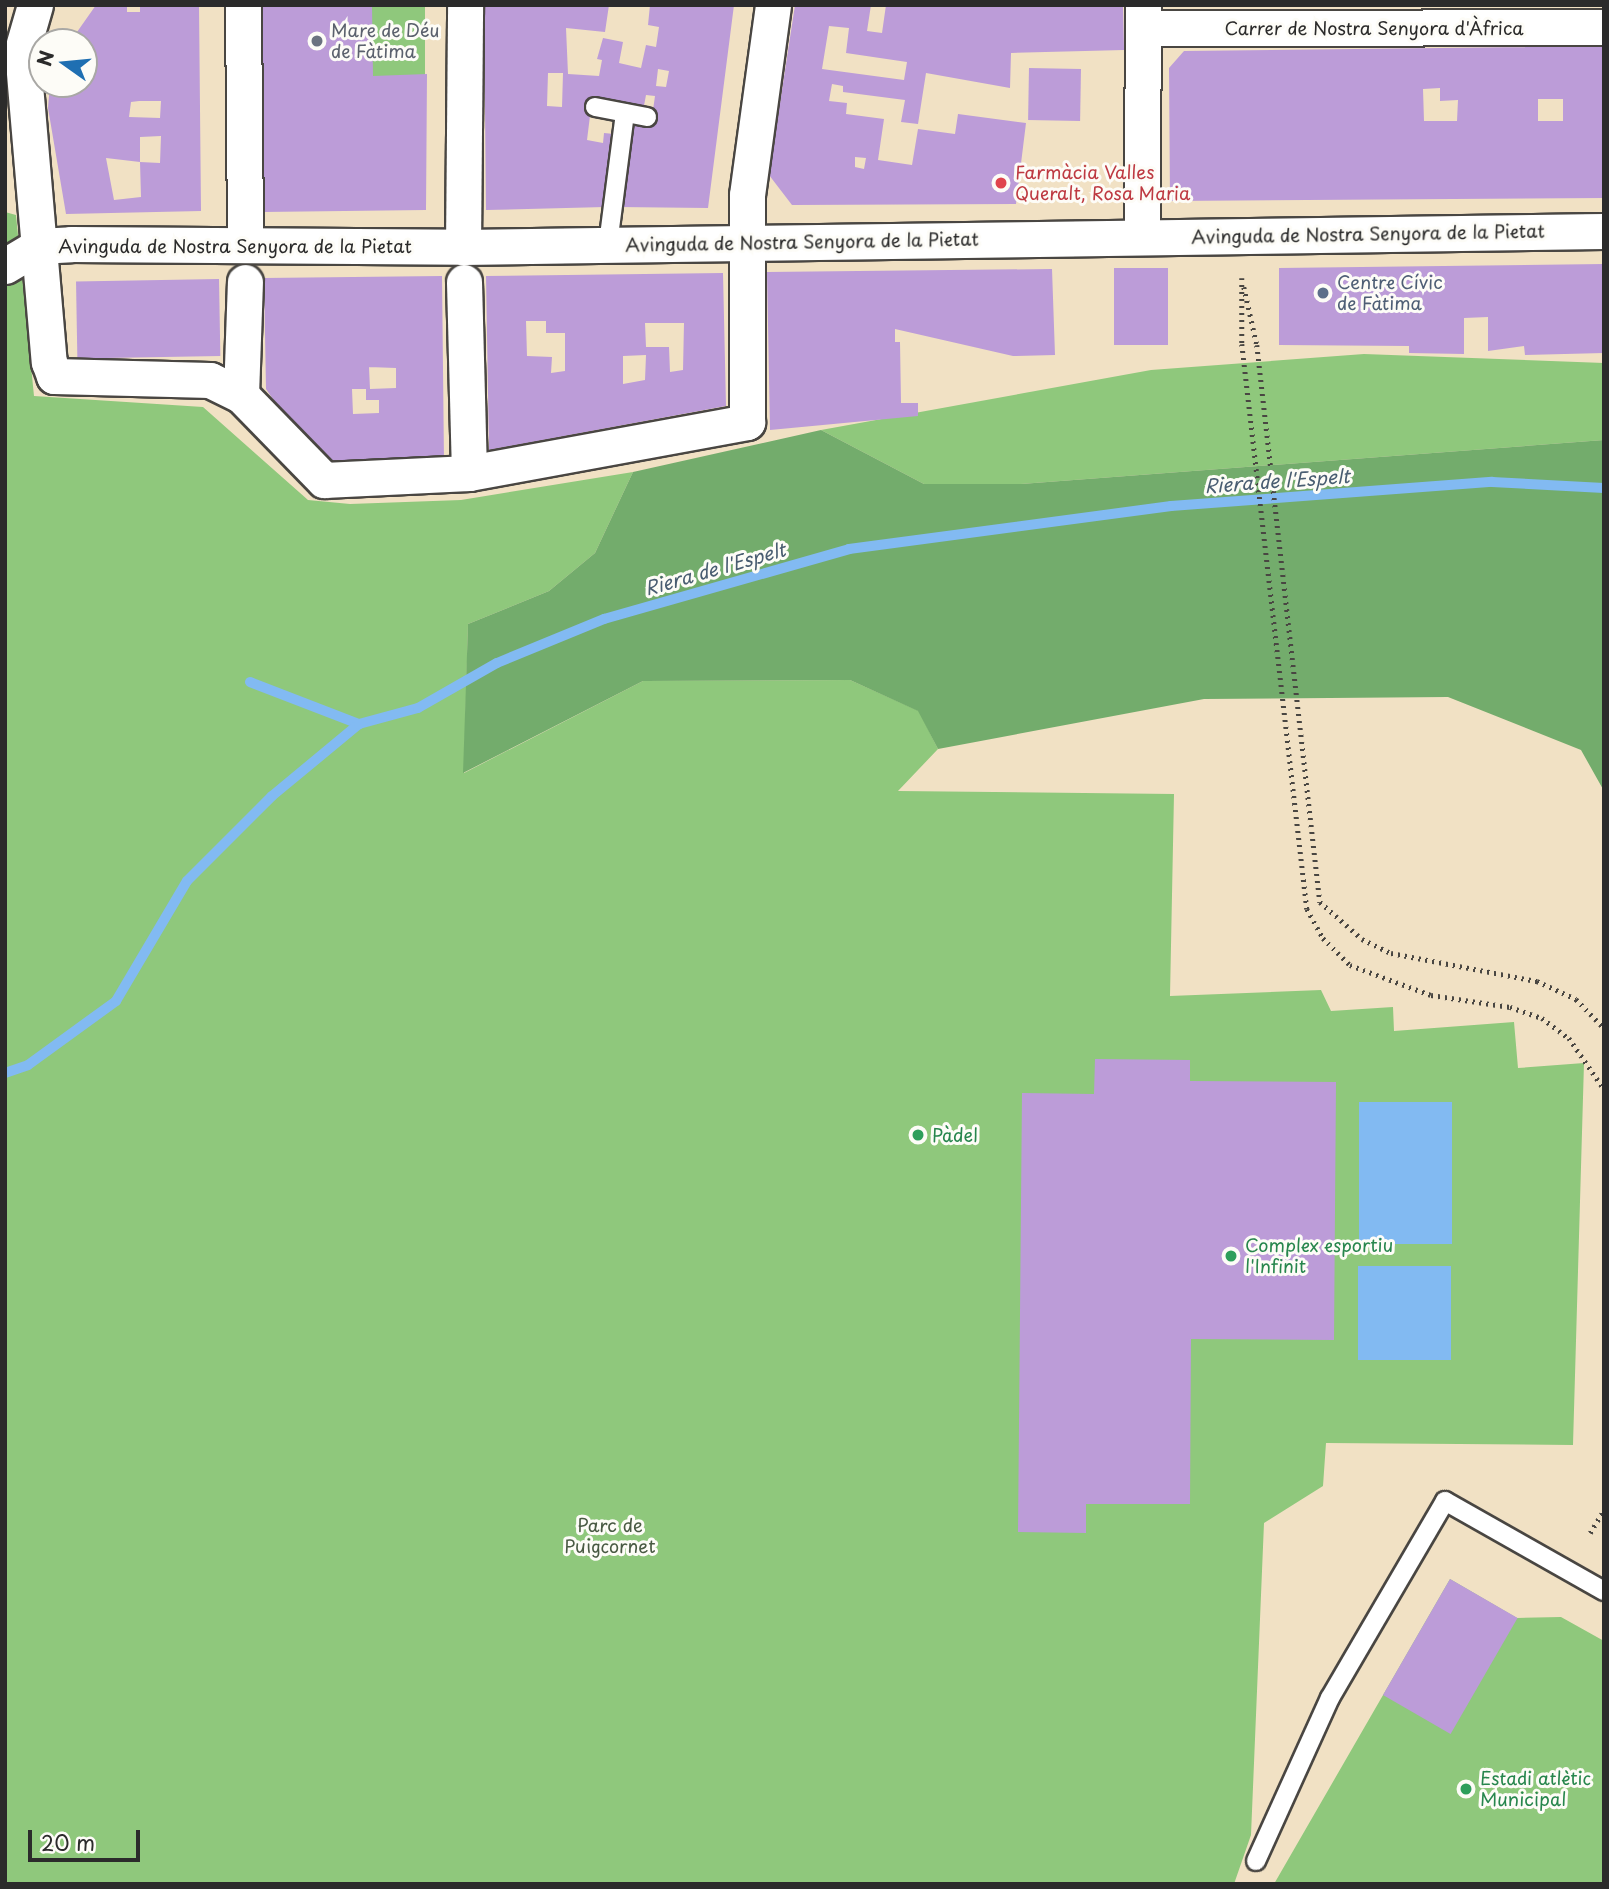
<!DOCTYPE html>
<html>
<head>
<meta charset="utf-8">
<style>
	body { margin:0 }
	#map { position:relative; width:1609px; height:1889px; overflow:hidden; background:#f1e1c4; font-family:"Playpen Sans",sans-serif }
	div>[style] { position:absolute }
	.green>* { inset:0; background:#8fc87c; transform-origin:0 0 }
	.forest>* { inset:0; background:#73ac6c }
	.water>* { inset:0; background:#82baf2; transform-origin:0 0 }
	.stream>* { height:10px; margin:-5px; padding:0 5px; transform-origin:5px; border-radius:5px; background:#82baf2 }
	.building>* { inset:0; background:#bc9cd8; transform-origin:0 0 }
	.path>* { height:4.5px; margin-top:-2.25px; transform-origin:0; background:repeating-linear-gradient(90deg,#494642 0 2px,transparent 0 7px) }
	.roads { filter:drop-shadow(2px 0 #494642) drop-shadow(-2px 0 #494642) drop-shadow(0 2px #494642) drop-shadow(0 -2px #494642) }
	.lane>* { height:18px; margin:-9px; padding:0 9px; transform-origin:9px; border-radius:9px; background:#fff }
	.street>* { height:35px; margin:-17.5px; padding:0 17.5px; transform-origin:17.5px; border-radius:17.5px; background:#fff }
	.dots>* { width:19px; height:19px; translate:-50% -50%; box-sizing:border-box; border:4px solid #fdfcf7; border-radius:50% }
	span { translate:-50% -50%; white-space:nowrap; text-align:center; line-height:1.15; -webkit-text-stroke:6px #fdfcf7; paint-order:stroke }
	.street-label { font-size:18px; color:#2b2b2b }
	.worship-label { font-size:18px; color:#5b616d }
	.left { translate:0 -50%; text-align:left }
	.health-label { font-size:18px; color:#be3a42 }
	.service-label { font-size:18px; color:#4e5e75 }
	.leisure-label { font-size:18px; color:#27864d }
	.park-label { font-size:18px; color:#495a43 }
	.water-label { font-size:19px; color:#495d71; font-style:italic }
	.frame { position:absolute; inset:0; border:7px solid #2b2b2b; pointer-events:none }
	.north { position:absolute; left:28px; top:28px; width:70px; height:70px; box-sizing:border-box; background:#fdfcf7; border:2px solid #a9a8a5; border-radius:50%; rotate:285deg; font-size:19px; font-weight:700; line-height:28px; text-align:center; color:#2b2b2b }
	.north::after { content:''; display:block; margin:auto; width:24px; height:32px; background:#1f6fb2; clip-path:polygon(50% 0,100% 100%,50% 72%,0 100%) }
	.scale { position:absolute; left:28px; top:1830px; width:112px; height:32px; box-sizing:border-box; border:4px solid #2b2b2b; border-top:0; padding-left:9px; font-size:21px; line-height:24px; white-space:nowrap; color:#2b2b2b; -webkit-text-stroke:5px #fdfcf7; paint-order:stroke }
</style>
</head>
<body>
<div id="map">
	<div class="green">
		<div style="left:372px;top:5px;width:53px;height:71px"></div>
		<div style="clip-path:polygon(5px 212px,16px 215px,34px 396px,203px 407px,308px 500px,350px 504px,461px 500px,633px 472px,595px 553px,549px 591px,468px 624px,464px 773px,643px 681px,850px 680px,919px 711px,938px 749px,898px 791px,1174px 794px,1170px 996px,1321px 990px,1331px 1011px,1393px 1007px,1394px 1031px,1514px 1022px,1518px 1068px,1584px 1063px,1573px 1445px,1326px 1443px,1323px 1486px,1264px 1523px,1251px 1835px,1234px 1884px,5px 1884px)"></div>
		<div style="clip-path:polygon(1364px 354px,1604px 363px,1604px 440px,1021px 484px,924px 484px,821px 430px,1151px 370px)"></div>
		<div style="clip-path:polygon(1450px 1579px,1517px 1618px,1561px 1617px,1604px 1641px,1604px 1884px,1274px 1884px)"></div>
	</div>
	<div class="forest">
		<div style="clip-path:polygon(821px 430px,924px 484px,1021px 484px,1604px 440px,1604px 791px,1581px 750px,1448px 697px,1204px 699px,938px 749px,918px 711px,850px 680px,643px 681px,463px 773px,468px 624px,549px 591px,595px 553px,633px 472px)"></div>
	</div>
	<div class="water">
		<div style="left:1359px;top:1102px;width:93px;height:142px"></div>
		<div style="left:1358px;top:1266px;width:93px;height:94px"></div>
	</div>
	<div class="stream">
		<div style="left:250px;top:682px;width:117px;rotate:21.1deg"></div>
		<div style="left:5px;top:1073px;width:24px;rotate:-19deg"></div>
		<div style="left:28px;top:1065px;width:109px;rotate:-36deg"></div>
		<div style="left:116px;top:1001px;width:139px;rotate:-59.4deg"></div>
		<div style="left:187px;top:881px;width:120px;rotate:-45deg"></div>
		<div style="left:272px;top:796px;width:113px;rotate:-39.6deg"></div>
		<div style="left:359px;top:724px;width:61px;rotate:-15.2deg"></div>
		<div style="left:418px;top:708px;width:91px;rotate:-29.7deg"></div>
		<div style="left:497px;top:663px;width:116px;rotate:-22.4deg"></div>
		<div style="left:604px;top:619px;width:255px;rotate:-15.9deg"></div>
		<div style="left:849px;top:549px;width:325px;rotate:-7.6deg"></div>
		<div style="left:1171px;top:506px;width:322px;rotate:-4.3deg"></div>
		<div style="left:1492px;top:482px;width:112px;rotate:3.1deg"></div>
	</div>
	<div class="building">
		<div style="clip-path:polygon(evenodd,96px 5px,127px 5px,127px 12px,140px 12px,140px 5px,199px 5px,201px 211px,66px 214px,48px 108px,50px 84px,84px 84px,84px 42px,70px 42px,96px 5px,139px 101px,161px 101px,160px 118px,129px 117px,131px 102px,139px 101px,96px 5px,161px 136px,160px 163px,140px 162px,141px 197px,114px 200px,106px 158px,140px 162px,140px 137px,161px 136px)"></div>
		<div style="clip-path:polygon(260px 5px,372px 5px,373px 76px,427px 74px,426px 210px,263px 212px)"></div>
		<div style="clip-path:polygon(evenodd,484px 5px,609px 5px,605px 32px,566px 28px,568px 74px,599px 76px,602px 60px,597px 59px,603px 38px,623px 42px,619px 63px,632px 66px,641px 68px,646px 45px,656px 47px,659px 27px,648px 25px,650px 5px,734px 5px,708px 208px,618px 207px,628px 121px,651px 124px,655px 96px,646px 95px,643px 111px,592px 100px,587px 140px,603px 143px,604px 133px,614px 134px,605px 207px,486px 210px,484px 5px,658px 69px,669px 71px,666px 87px,656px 86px,658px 69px,484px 5px,548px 73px,563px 73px,562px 107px,547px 106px,548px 73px)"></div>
		<div style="clip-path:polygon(evenodd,795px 5px,871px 5px,867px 31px,882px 33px,886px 5px,1123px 5px,1124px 50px,1011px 53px,1010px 88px,926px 73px,918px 124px,901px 122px,905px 100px,843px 92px,843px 86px,832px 84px,829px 101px,847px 103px,846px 114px,884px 119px,878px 160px,912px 165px,918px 129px,955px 134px,958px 114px,1026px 123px,1016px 204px,792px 205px,769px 175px,795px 5px,829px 26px,849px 28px,846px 53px,907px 62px,904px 80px,822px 69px,829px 26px,795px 5px,855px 157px,866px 158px,864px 169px,855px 167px,855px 157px)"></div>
		<div style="clip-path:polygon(evenodd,1604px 46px,1604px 198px,1170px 201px,1169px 68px,1184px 51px,1604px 46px,1440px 88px,1440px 101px,1458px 100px,1457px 121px,1424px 121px,1423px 89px,1440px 88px,1604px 46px,1538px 99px,1563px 99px,1563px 121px,1538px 121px,1538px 99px)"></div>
		<div style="left:1029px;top:68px;width:52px;height:52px;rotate:1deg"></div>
		<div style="clip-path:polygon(1604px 264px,1604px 353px,1525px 355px,1524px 346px,1488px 351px,1488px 317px,1464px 318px,1464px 354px,1409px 353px,1409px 346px,1279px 345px,1279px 268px)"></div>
		<div style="left:1114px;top:268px;width:54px;height:77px"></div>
		<div style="clip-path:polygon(1052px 269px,1055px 355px,1013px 356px,895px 329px,895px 342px,900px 342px,901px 403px,918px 403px,918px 416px,770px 430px,767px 272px)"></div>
		<div style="clip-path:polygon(evenodd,723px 273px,726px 406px,489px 450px,486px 276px,723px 273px,526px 321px,546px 321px,546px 333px,565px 333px,565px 371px,551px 373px,552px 357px,527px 356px,526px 321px,723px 273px,645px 323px,684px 323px,683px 370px,670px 372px,669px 347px,646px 347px,645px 323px,723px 273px,646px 355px,645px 380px,623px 384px,623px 356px,646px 355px)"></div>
		<div style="clip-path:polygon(evenodd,442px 276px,444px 461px,332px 462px,281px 411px,266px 389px,264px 278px,442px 276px,369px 367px,396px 368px,396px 388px,370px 389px,369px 367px,442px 276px,352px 389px,366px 389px,366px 400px,379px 400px,379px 413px,353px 414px,352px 389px)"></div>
		<div style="left:219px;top:279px;width:77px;height:143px;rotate:89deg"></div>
		<div style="clip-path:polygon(1095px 1059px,1190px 1060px,1190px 1081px,1336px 1082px,1334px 1340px,1191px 1339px,1190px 1504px,1086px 1504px,1086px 1533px,1018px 1532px,1022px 1093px,1094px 1094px)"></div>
		<div style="left:1450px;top:1579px;width:78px;height:134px;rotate:30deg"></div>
	</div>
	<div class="path">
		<div style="left:1242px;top:278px;width:66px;rotate:90deg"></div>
		<div style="left:1242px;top:344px;width:569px;rotate:83.44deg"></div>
		<div style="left:1307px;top:909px;width:33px;rotate:61deg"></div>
		<div style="left:1323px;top:938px;width:38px;rotate:45deg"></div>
		<div style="left:1350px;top:965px;width:86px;rotate:20.3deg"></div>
		<div style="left:1431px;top:995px;width:80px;rotate:8.6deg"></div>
		<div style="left:1510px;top:1007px;width:34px;rotate:19deg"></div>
		<div style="left:1542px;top:1018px;width:34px;rotate:37deg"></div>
		<div style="left:1569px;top:1038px;width:62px;rotate:55.5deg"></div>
		<div style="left:1244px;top:287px;width:59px;rotate:77.4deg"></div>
		<div style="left:1257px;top:345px;width:561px;rotate:83.55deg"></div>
		<div style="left:1320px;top:902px;width:56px;rotate:41.4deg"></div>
		<div style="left:1362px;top:939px;width:32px;rotate:26deg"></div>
		<div style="left:1391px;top:953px;width:149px;rotate:10.9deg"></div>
		<div style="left:1537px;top:981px;width:43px;rotate:24.8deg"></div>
		<div style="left:1576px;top:999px;width:40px;rotate:46deg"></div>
		<div style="left:1590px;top:1533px;width:27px;rotate:-59deg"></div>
	</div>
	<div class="roads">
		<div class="lane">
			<div style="left:595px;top:107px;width:53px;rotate:10.9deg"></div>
			<div style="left:608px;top:244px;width:132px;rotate:-82.6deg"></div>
			<div style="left:1256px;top:1861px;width:179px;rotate:-65.6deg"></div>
			<div style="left:1330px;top:1698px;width:228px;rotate:-59.7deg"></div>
			<div style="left:1445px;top:1501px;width:183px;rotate:29.5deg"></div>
		</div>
		<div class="street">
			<div style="left:35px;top:5px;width:47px;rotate:106.1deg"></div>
			<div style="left:22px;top:50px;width:313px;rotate:85.1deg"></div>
			<div style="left:49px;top:362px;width:15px;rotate:70deg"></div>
			<div style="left:54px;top:376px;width:156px;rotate:1.5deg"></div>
			<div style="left:210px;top:380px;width:34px;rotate:26deg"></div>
			<div style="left:241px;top:395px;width:119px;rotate:45.7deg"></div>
			<div style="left:324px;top:480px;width:145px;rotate:-2.8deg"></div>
			<div style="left:469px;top:473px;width:283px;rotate:-10.4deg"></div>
			<div style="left:747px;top:422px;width:227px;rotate:-90deg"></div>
			<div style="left:747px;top:195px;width:192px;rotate:-82.2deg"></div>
			<div style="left:243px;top:5px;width:238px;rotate:89.5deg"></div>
			<div style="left:1143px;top:28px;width:461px;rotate:-0.1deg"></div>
			<div style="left:1142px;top:237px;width:232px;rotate:-89.8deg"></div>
			<div style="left:463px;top:247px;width:242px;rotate:-89.5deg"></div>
			<div style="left:5px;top:266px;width:39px;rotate:-31deg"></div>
			<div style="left:38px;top:246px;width:33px;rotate:-3deg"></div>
			<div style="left:71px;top:244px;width:392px;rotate:0.4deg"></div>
			<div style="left:463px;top:247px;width:1141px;rotate:-0.8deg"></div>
			<div style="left:464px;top:282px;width:191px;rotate:88.5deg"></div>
			<div style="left:241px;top:395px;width:113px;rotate:-88deg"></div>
		</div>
	</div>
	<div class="dots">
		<div style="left:317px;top:41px;background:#6b7280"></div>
		<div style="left:1001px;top:183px;background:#e0444e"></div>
		<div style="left:1323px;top:293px;background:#5c6f8a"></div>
		<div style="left:918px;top:1135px;background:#2e9e5b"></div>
		<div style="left:1231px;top:1256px;background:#2e9e5b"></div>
		<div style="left:1466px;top:1789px;background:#2e9e5b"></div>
	</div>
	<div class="street-label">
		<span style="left:1374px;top:28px">Carrer de Nostra Senyora d'Àfrica</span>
		<span style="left:1368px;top:234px;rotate:-1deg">Avinguda de Nostra Senyora de la Pietat</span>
		<span style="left:802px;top:242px;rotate:-1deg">Avinguda de Nostra Senyora de la Pietat</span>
		<span style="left:235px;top:246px">Avinguda de Nostra Senyora de la Pietat</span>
	</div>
	<div class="worship-label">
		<span class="left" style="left:331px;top:41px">Mare de Déu<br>de Fàtima</span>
	</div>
	<div class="health-label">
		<span class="left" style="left:1015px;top:183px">Farmàcia Valles<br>Queralt, Rosa Maria</span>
	</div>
	<div class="service-label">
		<span class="left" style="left:1337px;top:293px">Centre Cívic<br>de Fàtima</span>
	</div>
	<div class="leisure-label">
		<span class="left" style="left:932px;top:1135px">Pàdel</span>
		<span class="left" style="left:1245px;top:1256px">Complex esportiu<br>l'Infinit</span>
		<span class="left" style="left:1480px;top:1789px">Estadi atlètic<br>Municipal</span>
	</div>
	<div class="park-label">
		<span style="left:610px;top:1536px">Parc de<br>Puigcornet</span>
	</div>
	<div class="water-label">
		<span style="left:1277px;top:481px;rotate:-4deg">Riera de l'Espelt</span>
		<span style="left:715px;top:569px;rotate:-16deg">Riera de l'Espelt</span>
	</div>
	<div class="frame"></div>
	<div class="north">N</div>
	<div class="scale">20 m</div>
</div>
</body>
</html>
